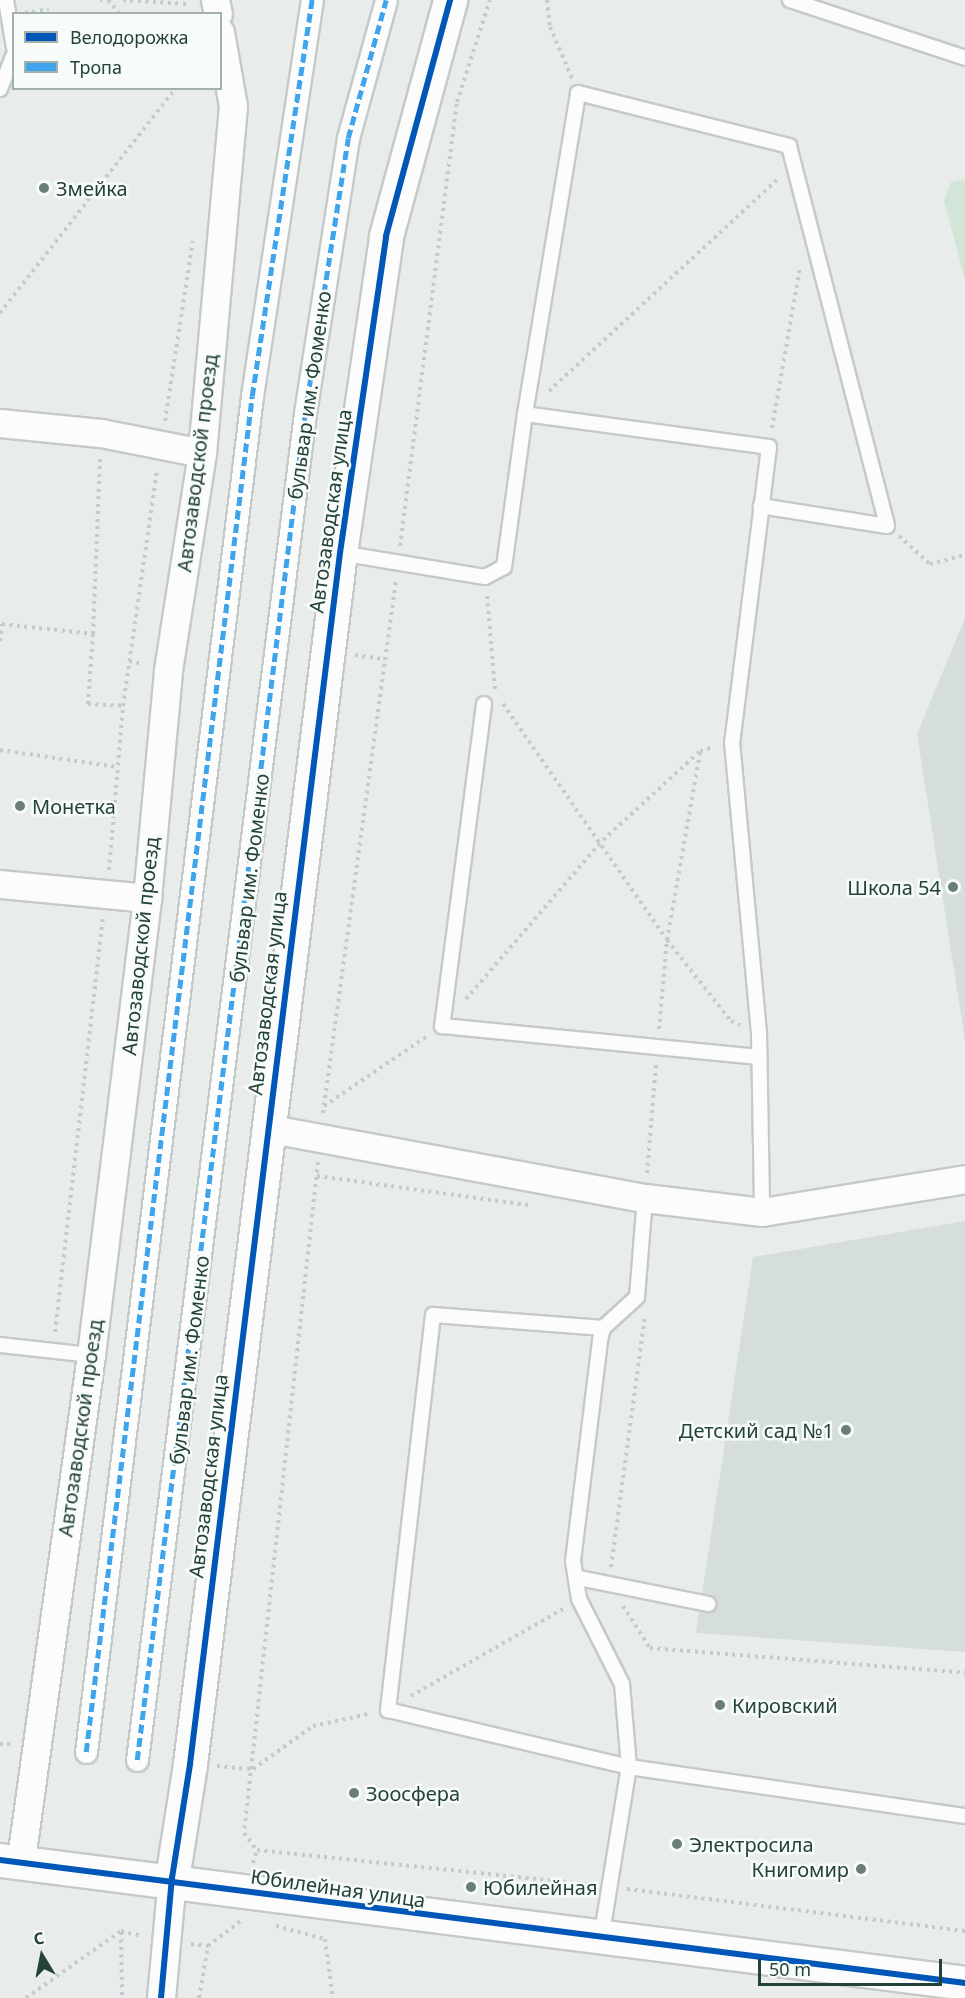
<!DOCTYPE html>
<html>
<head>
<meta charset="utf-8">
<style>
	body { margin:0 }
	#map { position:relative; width:965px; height:1998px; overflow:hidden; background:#e8edeb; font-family:"Noto Sans",sans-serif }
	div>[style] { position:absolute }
	.built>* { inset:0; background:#d6dedb }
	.green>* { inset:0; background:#d1e6d8 }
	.path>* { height:4px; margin-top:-2px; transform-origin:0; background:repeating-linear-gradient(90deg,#c3ccca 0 3px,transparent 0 7.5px) }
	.roads { filter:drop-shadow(2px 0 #c5cac8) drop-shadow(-2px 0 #c5cac8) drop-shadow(0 2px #c5cac8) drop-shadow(0 -2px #c5cac8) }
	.service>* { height:14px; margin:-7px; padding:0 7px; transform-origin:7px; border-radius:7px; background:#fcfcfc }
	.pedestrian>* { height:21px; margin:-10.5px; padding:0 10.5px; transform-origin:10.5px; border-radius:10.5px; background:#fcfcfc }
	.minor>* { height:27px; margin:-13.5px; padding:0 13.5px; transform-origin:13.5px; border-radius:13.5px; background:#fcfcfc }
	.tertiary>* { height:33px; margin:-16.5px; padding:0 16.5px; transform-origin:16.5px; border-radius:16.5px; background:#fcfcfc }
	.quiet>* { height:4.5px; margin-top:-2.25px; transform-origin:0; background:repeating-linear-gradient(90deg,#3ea4ec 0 9px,transparent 0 13.5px) }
	.cycleway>* { height:6px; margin:-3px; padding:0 3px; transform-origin:3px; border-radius:3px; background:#0057b8 }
	.dots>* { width:16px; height:16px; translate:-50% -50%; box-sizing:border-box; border:3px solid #f7fbf9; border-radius:50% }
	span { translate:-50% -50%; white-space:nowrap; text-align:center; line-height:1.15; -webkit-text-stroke:5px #f7fbf9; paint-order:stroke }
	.poi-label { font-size:20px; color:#24423a }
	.left { translate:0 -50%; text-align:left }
	.right { translate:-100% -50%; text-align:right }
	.street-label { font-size:20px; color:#24423a }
	.legend { position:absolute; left:12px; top:12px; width:210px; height:78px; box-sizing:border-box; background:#f7fbf9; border:2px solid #a3b1ad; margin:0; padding:8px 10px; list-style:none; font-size:18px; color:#24423a }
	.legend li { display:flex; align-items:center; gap:12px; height:30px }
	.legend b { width:30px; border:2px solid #a3b1ad }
	.north { position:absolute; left:12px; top:1926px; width:60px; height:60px; -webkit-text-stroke:4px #f7fbf9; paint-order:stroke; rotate:350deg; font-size:16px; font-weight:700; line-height:24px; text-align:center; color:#24423a }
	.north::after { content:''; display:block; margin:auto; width:21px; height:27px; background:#24423a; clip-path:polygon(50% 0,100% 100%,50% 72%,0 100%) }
	.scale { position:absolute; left:758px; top:1959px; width:184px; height:27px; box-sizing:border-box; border:3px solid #24423a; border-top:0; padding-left:8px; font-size:18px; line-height:21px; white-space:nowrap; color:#24423a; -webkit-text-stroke:4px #f7fbf9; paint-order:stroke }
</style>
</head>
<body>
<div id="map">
	<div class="built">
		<div style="clip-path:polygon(965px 618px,965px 1041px,917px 734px)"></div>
		<div style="clip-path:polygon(965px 1221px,965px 1652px,696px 1633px,753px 1257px)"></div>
	</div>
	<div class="green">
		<div style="clip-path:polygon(965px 179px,965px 280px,944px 201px,951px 182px)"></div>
	</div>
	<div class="path">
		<div style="left:100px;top:0;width:2px"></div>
		<div style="left:108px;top:0;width:18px;rotate:49deg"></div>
		<div style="left:123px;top:0;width:65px;rotate:3.5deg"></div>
		<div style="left:547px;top:0;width:27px;rotate:84deg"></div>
		<div style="left:550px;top:27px;width:56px;rotate:66.7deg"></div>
		<div style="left:25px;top:13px;width:24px;rotate:-9deg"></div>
		<div style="left:0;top:313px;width:286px;rotate:-52deg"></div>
		<div style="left:549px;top:391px;width:313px;rotate:-42.8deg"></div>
		<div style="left:165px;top:421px;width:182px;rotate:-81.2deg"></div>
		<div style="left:772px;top:428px;width:163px;rotate:-80.1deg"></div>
		<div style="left:899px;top:536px;width:42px;rotate:42.1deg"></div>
		<div style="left:930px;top:564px;width:36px;rotate:-14deg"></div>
		<div style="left:400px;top:546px;width:448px;rotate:-82.7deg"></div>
		<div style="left:457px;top:102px;width:107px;rotate:-72.1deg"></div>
		<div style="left:487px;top:596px;width:94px;rotate:85.1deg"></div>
		<div style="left:93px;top:634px;width:70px;rotate:94.1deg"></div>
		<div style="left:88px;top:704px;width:35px;rotate:3deg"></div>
		<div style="left:0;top:641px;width:17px;rotate:-83deg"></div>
		<div style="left:2px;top:624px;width:92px;rotate:6.3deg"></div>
		<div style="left:93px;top:634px;width:175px;rotate:-87.7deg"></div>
		<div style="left:355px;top:655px;width:30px;rotate:8deg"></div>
		<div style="left:129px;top:661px;width:14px;rotate:12deg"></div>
		<div style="left:503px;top:704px;width:287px;rotate:55.2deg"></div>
		<div style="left:667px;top:940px;width:103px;rotate:51.7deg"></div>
		<div style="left:731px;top:1021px;width:10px;rotate:24deg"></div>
		<div style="left:0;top:750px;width:119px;rotate:8.2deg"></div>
		<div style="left:109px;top:870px;width:165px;rotate:-85.1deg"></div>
		<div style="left:123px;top:706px;width:238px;rotate:-81.8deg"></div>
		<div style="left:466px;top:999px;width:210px;rotate:-49.3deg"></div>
		<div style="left:603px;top:840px;width:132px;rotate:-42.5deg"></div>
		<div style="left:700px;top:751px;width:15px;rotate:-16deg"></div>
		<div style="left:659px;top:1029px;width:89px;rotate:-84.9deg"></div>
		<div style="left:667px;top:940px;width:191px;rotate:-80deg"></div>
		<div style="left:324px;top:1106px;width:127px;rotate:-34.1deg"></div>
		<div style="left:323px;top:1113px;width:538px;rotate:-82.2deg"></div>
		<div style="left:318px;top:1162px;width:675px;rotate:96.29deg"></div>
		<div style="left:244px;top:1833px;width:21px;rotate:53deg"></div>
		<div style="left:257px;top:1850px;width:338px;rotate:5.9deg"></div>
		<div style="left:647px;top:1173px;width:109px;rotate:-85.3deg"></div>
		<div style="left:317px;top:1176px;width:215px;rotate:7.8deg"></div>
		<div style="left:55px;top:1332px;width:416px;rotate:-83.4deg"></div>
		<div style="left:611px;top:1567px;width:253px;rotate:-82.3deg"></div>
		<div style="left:623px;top:1606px;width:50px;rotate:57.3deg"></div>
		<div style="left:650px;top:1648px;width:316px;rotate:4.5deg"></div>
		<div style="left:411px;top:1696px;width:175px;rotate:-29.8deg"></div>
		<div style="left:0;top:1744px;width:13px"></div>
		<div style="left:217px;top:1766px;width:36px;rotate:5deg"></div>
		<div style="left:253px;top:1769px;width:74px;rotate:-35.6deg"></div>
		<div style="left:313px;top:1726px;width:60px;rotate:-12.4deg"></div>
		<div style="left:253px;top:1863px;width:14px;rotate:-73deg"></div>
		<div style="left:627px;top:1889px;width:341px;rotate:7.1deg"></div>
		<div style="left:276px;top:1926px;width:51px;rotate:14.9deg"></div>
		<div style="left:325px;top:1939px;width:60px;rotate:82.3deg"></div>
		<div style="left:121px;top:1932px;width:66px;rotate:89.1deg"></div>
		<div style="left:191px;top:1944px;width:17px;rotate:7deg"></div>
		<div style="left:26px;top:1998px;width:116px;rotate:-35.2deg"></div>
		<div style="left:121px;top:1931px;width:22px;rotate:13deg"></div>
		<div style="left:199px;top:1998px;width:53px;rotate:-80.2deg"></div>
		<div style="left:208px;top:1946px;width:43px;rotate:-37.4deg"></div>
	</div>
	<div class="roads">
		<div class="service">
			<div style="left:6px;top:0;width:49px;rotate:80.5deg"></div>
			<div style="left:790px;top:0;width:184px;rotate:18.3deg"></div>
			<div style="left:0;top:89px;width:37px;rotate:-68deg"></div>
			<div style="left:525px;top:414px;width:325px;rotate:-80.6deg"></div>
			<div style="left:578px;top:93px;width:218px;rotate:14.1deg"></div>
			<div style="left:789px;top:146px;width:392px;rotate:75.5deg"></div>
			<div style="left:887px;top:526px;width:128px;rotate:-171deg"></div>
			<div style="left:340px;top:553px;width:147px;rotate:9.4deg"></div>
			<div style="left:485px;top:577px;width:21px;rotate:-28deg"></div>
			<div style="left:504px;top:567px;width:154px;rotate:-82.2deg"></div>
			<div style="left:525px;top:414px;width:246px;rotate:7.7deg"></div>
			<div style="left:769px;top:447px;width:297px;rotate:97.1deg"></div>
			<div style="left:732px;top:742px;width:291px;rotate:84.7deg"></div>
			<div style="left:759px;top:1032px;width:180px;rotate:89deg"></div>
			<div style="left:484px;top:704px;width:325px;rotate:97.4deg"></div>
			<div style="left:442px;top:1026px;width:319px;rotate:5.6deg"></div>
			<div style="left:603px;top:1328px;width:170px;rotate:-175.6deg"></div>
			<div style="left:433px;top:1315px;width:398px;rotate:96.5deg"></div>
			<div style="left:388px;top:1710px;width:248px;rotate:13.3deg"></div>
			<div style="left:629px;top:1767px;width:83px;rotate:-94.8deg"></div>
			<div style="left:622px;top:1684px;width:95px;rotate:-116.8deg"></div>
			<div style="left:579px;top:1599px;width:38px;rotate:-99deg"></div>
			<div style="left:573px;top:1561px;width:223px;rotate:-83deg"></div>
			<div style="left:600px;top:1340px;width:12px;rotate:-76deg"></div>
			<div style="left:603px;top:1328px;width:46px;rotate:-42.4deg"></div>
			<div style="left:637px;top:1297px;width:99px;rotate:-85.4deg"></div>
			<div style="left:0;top:1345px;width:92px;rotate:6.3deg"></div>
			<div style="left:579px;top:1578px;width:132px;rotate:11.4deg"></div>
			<div style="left:601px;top:1939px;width:174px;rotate:-80.8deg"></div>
			<div style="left:629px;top:1767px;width:340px;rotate:8.3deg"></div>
		</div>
		<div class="pedestrian">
			<div style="left:86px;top:1752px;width:1366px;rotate:-83.02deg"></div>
			<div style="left:252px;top:396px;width:401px;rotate:-81.4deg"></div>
			<div style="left:137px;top:1760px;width:1357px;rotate:-82.89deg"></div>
			<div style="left:305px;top:413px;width:278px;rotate:-81.1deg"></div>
			<div style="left:348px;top:138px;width:143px;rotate:-74.6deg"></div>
		</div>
		<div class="minor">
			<div style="left:215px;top:0;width:14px;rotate:78deg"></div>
			<div style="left:0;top:423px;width:101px;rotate:5.7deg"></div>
			<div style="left:101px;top:433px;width:103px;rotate:11.2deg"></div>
			<div style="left:0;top:884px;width:148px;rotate:5.4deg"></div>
			<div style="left:266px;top:1128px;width:385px;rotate:10.5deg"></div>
			<div style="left:645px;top:1198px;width:118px;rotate:6.8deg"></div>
			<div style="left:762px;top:1212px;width:206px;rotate:-9.2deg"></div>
			<div style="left:21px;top:1859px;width:509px;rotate:-82.09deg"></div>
			<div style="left:91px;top:1355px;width:460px;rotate:-83deg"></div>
			<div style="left:147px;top:898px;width:229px;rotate:-84.7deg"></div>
			<div style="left:168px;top:670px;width:220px;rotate:-81.1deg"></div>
			<div style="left:202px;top:453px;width:348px;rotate:-84.9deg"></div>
			<div style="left:233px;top:106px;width:75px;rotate:-100deg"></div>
			<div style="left:161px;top:1998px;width:121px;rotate:-84.8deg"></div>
		</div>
		<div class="tertiary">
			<div style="left:0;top:1860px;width:973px;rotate:7.26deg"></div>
			<div style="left:172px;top:1878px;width:115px;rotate:-81deg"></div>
			<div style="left:190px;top:1764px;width:1220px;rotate:-82.94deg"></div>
			<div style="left:340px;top:553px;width:320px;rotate:-81.7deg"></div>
			<div style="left:386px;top:236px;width:245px;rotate:-74.8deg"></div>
		</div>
	</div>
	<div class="quiet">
		<div style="left:86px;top:1752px;width:1366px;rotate:-83.02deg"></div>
		<div style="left:252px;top:396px;width:401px;rotate:-81.4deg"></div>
		<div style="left:137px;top:1760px;width:1357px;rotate:-82.89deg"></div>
		<div style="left:305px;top:413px;width:278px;rotate:-81.1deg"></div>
		<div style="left:348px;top:138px;width:143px;rotate:-74.6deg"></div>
	</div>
	<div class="cycleway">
		<div style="left:0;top:1860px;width:973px;rotate:7.26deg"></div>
		<div style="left:161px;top:1998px;width:121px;rotate:-84.8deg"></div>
		<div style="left:172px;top:1878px;width:115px;rotate:-81deg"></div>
		<div style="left:190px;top:1764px;width:1220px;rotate:-82.94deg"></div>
		<div style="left:340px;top:553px;width:320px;rotate:-81.7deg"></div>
		<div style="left:386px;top:236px;width:245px;rotate:-74.8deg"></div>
	</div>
	<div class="dots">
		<div style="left:44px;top:188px;background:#697e78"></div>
		<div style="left:20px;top:806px;background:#697e78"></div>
		<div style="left:953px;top:887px;background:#697e78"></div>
		<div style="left:846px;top:1430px;background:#697e78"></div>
		<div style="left:720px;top:1705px;background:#697e78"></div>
		<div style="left:354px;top:1793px;background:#697e78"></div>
		<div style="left:677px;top:1844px;background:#697e78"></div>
		<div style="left:861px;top:1869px;background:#697e78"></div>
		<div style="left:471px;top:1887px;background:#697e78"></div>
	</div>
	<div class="poi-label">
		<span class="left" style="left:56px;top:188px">Змейка</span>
		<span class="left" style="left:32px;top:806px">Монетка</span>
		<span class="right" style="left:941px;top:887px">Школа 54</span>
		<span class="right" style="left:834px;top:1430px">Детский сад №1</span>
		<span class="left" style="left:732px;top:1705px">Кировский</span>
		<span class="left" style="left:366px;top:1793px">Зоосфера</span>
		<span class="left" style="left:689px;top:1844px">Электросила</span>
		<span class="right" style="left:849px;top:1869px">Книгомир</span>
		<span class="left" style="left:483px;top:1887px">Юбилейная</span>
	</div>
	<div class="street-label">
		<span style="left:309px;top:395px;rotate:-82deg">бульвар им. Фоменко</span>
		<span style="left:197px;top:463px;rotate:-83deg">Автозаводской проезд</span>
		<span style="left:330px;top:511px;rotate:-82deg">Автозаводская улица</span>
		<span style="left:249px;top:878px;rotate:-83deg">бульвар им. Фоменко</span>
		<span style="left:140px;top:946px;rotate:-84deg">Автозаводской проезд</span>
		<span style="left:267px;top:993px;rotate:-83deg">Автозаводская улица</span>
		<span style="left:189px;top:1360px;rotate:-83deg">бульвар им. Фоменко</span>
		<span style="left:80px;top:1428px;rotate:-82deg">Автозаводской проезд</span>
		<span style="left:208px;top:1476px;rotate:-83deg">Автозаводская улица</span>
		<span style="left:338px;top:1888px;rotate:8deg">Юбилейная улица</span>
	</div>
	<ul class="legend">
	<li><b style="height:8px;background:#0057b8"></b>Велодорожка</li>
	<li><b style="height:8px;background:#3ea4ec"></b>Тропа</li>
	</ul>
	<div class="north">С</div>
	<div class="scale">50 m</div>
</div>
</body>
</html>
